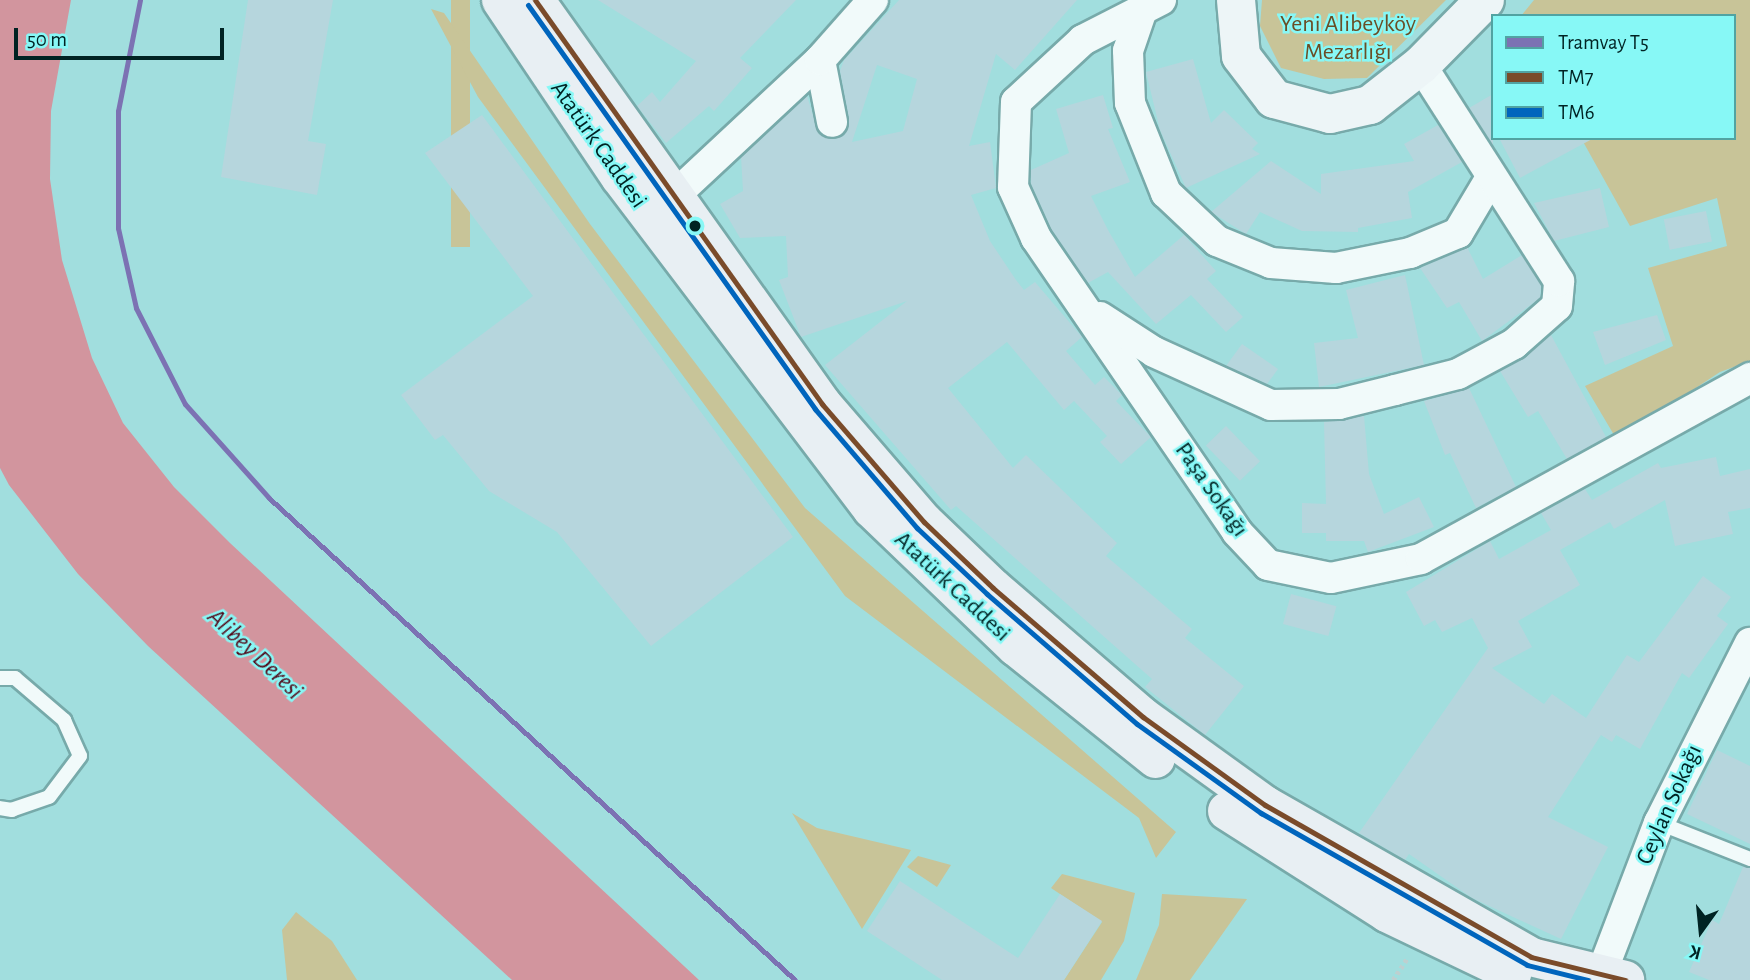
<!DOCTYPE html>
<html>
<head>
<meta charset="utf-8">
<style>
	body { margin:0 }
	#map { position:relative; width:1750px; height:980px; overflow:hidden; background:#a1dede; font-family:"Alegreya Sans",sans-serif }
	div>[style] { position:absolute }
	.green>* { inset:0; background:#c8c498; transform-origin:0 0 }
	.water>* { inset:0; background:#d2959e }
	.building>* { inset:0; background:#b6d6dd; transform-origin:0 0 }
	.path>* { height:4.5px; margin-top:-2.25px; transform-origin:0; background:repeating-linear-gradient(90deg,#bdd0d0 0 3.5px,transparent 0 7px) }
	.roads { filter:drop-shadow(2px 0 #7aa) drop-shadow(-2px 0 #7aa) drop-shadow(0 2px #7aa) drop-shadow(0 -2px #7aa) }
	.service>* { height:14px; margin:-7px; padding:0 7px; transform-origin:7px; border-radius:7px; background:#f1fafa }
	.minor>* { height:30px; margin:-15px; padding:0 15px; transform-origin:15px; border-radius:15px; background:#f1fafa }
	.secondary>* { height:38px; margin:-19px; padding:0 19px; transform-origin:19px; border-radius:19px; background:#edf5f7 }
	.primary>* { height:38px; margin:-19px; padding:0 19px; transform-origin:19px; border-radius:19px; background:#e8eff3 }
	.bus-1>* { height:5px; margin:-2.5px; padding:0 2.5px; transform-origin:2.5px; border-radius:2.5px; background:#7a4b2a }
	.bus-2>* { height:5px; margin:-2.5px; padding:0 2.5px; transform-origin:2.5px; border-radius:2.5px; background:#0065bd }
	.tram-1>* { height:5px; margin:-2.5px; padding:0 2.5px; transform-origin:2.5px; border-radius:2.5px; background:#7c72b3 }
	.dots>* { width:19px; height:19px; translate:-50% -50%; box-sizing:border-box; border:4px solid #87f8f6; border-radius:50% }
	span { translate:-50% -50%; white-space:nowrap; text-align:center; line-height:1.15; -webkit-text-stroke:5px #87f8f6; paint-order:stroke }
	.park-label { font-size:24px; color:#6a4e26 }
	.street-label { font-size:24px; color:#002323 }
	.water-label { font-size:26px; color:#520a1a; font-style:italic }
	.legend { position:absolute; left:1491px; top:14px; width:245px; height:126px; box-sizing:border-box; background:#87f8f6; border:2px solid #51a3a2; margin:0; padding:9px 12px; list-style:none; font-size:21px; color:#002323 }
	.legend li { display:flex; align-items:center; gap:14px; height:35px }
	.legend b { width:35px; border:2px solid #51a3a2 }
	.north { position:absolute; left:1666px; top:896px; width:70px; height:70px; -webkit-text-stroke:5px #87f8f6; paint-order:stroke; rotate:195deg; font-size:19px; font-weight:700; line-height:28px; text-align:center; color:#002323 }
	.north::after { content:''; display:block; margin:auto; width:24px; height:32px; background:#002323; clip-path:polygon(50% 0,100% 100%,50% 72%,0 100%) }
	.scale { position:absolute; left:14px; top:28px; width:210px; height:32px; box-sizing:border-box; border:4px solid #002323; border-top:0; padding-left:9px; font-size:21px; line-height:24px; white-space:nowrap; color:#002323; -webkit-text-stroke:5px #87f8f6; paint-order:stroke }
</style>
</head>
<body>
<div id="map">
	<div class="green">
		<div style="left:451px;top:0;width:19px;height:247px"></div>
		<div style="clip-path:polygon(1262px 0,1446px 0,1367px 78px,1324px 79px,1281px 68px,1260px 26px)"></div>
		<div style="clip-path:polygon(1534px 0,1750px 0,1750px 361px,1720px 372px,1617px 440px,1585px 386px,1673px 346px,1648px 268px,1727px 246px,1717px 198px,1630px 226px,1581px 138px,1734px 138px,1734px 16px,1521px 16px)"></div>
		<div style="clip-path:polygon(431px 9px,444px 13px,590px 224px,805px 508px,1176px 832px,1156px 858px,1139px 818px,845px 596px,478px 97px)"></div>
		<div style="clip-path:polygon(792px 813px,817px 828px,911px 850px,862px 929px)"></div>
		<div style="clip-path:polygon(918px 856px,951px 865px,937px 887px,907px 867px)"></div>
		<div style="clip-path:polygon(1062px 874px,1135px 893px,1124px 941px,1101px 980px,1064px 980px,1102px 922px,1051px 888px)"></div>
		<div style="clip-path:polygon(1162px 894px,1247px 899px,1190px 980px,1136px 980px,1159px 925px)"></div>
		<div style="clip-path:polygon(296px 912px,332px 941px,357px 980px,287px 980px,282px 930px)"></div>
	</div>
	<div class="water">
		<div style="clip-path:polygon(0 0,71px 0,51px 111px,50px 179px,62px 260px,92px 358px,123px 423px,174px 487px,230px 543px,699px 980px,512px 980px,148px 646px,78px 574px,9px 485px,0 468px)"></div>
	</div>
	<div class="building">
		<div style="clip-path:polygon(248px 0,333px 0,308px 141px,326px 144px,317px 195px,221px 177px)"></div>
		<div style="clip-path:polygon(598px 0,796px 0,740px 58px,752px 68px,714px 111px,709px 106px,666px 143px,637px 106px,652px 92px,660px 102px,696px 61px)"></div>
		<div style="clip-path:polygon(evenodd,899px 0,1077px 0,1015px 70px,996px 54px,969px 146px,990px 142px,996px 188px,971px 195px,990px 241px,1016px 280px,1024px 290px,1035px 282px,1082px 337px,1066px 351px,1095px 385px,1104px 377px,1122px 395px,1116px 401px,1151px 437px,1121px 464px,1100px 442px,1107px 436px,1074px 401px,1064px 410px,1007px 342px,948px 388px,1013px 468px,1026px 455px,1117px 543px,1106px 556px,1192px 629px,1185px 638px,1244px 686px,1205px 735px,1145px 687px,1152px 679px,956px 506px,951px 510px,825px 365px,907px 301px,801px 337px,779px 280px,788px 277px,786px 236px,740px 238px,720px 204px,743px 191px,741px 157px,807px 96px,819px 134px,835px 139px,844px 135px,849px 119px,840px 71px,844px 60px,899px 0,877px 65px,917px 79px,903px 131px,852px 142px,877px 65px)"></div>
		<div style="clip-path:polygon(1193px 59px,1211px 123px,1224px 110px,1258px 143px,1252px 149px,1260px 154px,1186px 188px,1160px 130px,1146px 72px)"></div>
		<div style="clip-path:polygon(1493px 94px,1493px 144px,1492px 144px,1469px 108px)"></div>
		<div style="clip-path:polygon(1103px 95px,1113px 128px,1108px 129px,1130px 182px,1091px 196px,1108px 230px,1135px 277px,1184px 235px,1216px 271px,1207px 279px,1243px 317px,1226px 332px,1191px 295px,1156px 324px,1108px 272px,1088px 283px,1051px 229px,1031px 184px,1031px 170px,1069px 153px,1056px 109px)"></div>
		<div style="clip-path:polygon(482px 115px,793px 537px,651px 646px,557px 532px,489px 491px,443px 435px,435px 440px,401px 395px,533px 296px,425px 153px)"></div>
		<div style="clip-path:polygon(1438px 125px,1462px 162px,1408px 192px,1412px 218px,1358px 228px,1358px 232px,1302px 231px,1260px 212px,1246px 234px,1211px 212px,1271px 161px,1321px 194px,1321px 174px,1414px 161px,1404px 144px)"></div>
		<div style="clip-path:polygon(1499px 138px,1594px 138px,1520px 178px)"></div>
		<div style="clip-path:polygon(1600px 188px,1609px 227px,1554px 241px,1534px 203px)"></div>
		<div style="left:1706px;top:211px;width:31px;height:43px;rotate:79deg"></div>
		<div style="clip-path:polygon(1467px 247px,1483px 279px,1522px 255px,1541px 285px,1540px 298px,1482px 341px,1459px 302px,1447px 308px,1420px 268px)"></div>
		<div style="clip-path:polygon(1405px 275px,1424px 365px,1319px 387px,1314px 343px,1358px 338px,1346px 290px)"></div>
		<div style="clip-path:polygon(1657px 315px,1666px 340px,1605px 365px,1593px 332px)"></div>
		<div style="clip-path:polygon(1551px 335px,1606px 437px,1567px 459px,1538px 411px,1528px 417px,1500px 371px)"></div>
		<div style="clip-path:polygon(1242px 344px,1278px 369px,1267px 384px,1226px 366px)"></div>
		<div style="clip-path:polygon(1469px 388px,1516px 487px,1476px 508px,1450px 453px,1445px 455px,1424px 401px)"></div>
		<div style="clip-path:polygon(1364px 416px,1369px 474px,1384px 514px,1419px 497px,1434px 527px,1368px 552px,1364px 541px,1326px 541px,1326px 533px,1302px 533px,1302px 503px,1326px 504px,1324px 422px)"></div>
		<div style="left:1226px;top:426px;width:49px;height:28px;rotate:46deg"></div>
		<div style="clip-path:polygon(1716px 457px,1720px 476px,1750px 469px,1750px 508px,1728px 512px,1733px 534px,1675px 546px,1665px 500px,1614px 529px,1610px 522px,1560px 550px,1580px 585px,1518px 621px,1532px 647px,1492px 668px,1544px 704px,1552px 694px,1586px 718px,1627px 655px,1639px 662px,1703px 576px,1731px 597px,1717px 616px,1728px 624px,1689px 678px,1682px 673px,1640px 749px,1616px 735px,1612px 742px,1601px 735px,1548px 817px,1608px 847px,1561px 939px,1472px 898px,1409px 854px,1405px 860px,1359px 833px,1488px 648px,1472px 618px,1442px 632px,1435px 620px,1424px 626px,1406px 592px,1490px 541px,1499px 559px,1551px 530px,1541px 513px,1585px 489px,1592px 500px,1658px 463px,1661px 468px)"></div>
		<div style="left:1291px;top:594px;width:47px;height:31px;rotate:15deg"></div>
		<div style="clip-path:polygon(1717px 750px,1750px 766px,1750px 844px,1687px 814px)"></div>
		<div style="clip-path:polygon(1743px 867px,1750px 868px,1750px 980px,1709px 980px,1689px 972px,1712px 920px,1719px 924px)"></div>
		<div style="clip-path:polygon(900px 881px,1018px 958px,1060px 894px,1102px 921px,1064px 980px,942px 980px,867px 931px)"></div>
	</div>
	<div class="path">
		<div style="left:1393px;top:980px;width:27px;rotate:-57deg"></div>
	</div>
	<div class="roads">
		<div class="service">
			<div style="left:0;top:678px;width:15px"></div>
			<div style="left:15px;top:678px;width:65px;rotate:40.6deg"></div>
			<div style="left:64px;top:720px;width:39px;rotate:66deg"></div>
			<div style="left:80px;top:756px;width:51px;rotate:127.1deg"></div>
			<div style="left:49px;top:797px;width:39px;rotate:161deg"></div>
			<div style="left:12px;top:810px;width:12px;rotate:-171deg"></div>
			<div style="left:1659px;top:823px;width:98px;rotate:21.6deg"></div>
		</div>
		<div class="minor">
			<div style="left:1161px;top:0;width:88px;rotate:152.9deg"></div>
			<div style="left:1083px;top:40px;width:91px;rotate:137.2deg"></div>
			<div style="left:1016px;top:102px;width:85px;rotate:92deg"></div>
			<div style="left:1013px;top:187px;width:56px;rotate:65.7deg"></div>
			<div style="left:1036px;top:238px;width:356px;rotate:55.6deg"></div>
			<div style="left:1237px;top:532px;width:45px;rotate:46.8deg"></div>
			<div style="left:1268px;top:565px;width:64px;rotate:11.7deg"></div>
			<div style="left:1331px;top:578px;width:92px;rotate:-11.9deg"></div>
			<div style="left:1421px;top:559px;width:376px;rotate:-28.8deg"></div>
			<div style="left:1142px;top:10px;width:43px;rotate:108.9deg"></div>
			<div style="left:1128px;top:51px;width:52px;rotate:87.8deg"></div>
			<div style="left:1130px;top:103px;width:97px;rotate:68.2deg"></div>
			<div style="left:1166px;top:193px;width:70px;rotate:43.3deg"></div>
			<div style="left:1217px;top:241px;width:58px;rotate:22.2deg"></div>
			<div style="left:1271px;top:263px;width:65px;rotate:4.4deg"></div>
			<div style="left:1336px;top:268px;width:76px;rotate:-11.5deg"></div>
			<div style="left:1410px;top:253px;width:52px;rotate:-22.6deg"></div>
			<div style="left:1458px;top:233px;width:63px;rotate:-59.3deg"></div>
			<div style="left:820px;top:60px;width:63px;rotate:79deg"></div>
			<div style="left:673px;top:197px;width:201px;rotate:-43deg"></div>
			<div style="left:820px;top:60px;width:80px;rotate:-48.5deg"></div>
			<div style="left:1100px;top:317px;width:64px;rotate:32.9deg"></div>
			<div style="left:1154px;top:352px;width:128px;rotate:24.4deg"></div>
			<div style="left:1271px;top:405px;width:68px;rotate:-0.8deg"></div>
			<div style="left:1339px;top:404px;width:58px;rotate:-14deg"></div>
			<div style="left:1395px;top:390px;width:65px;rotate:-14.3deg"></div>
			<div style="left:1458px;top:374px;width:64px;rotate:-28.2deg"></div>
			<div style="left:1514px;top:344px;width:57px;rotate:-41.5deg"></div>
			<div style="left:1557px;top:306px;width:25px;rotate:-85deg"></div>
			<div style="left:1559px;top:281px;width:256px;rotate:-122.6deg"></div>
			<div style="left:1602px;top:972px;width:160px;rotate:-69.1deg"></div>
			<div style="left:1659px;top:823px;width:202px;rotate:-63.2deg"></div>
		</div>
		<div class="secondary">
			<div style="left:1236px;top:0;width:56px;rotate:84.9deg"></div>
			<div style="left:1241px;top:56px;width:54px;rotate:52.5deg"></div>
			<div style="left:1274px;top:99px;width:58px;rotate:15deg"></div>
			<div style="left:1330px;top:114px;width:41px;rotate:-12.7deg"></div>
			<div style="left:1370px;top:105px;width:65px;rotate:-38.1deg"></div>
			<div style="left:1421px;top:65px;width:91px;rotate:-45.4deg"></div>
		</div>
		<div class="primary">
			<div style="left:501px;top:0;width:213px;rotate:56.1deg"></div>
			<div style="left:620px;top:177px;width:417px;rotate:52.8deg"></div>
			<div style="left:872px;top:509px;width:199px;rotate:43.8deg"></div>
			<div style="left:1016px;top:647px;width:179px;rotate:38.7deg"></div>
			<div style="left:535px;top:0;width:496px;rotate:54.6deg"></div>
			<div style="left:822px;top:404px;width:156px;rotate:49.2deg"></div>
			<div style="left:924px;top:522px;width:95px;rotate:43.7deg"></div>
			<div style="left:993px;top:588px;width:198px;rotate:40.7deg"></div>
			<div style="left:1143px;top:717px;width:150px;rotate:35.8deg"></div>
			<div style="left:1265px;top:805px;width:306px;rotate:29.7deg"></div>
			<div style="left:1531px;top:957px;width:97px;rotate:13.7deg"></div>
			<div style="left:1227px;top:811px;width:190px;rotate:32.5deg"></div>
			<div style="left:1387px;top:913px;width:139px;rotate:25.6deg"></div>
		</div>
	</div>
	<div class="bus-1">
		<div style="left:535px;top:0;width:496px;rotate:54.6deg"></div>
		<div style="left:822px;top:404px;width:156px;rotate:49.2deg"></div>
		<div style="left:924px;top:522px;width:95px;rotate:43.7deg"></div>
		<div style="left:993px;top:588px;width:198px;rotate:40.7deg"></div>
		<div style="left:1143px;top:717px;width:150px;rotate:35.8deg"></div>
		<div style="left:1265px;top:805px;width:306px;rotate:29.7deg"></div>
		<div style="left:1531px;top:957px;width:97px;rotate:13.7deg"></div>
	</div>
	<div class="bus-2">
		<div style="left:528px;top:5px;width:496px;rotate:54.6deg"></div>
		<div style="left:815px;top:409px;width:157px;rotate:49.4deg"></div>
		<div style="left:917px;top:528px;width:96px;rotate:43.3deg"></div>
		<div style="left:987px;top:594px;width:198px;rotate:40.9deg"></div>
		<div style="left:1137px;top:724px;width:153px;rotate:35.7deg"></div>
		<div style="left:1261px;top:813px;width:306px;rotate:29.7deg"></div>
		<div style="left:1527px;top:965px;width:63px;rotate:13.8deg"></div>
	</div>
	<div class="tram-1">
		<div style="left:140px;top:0;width:113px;rotate:101.2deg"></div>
		<div style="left:118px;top:111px;width:117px;rotate:90deg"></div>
		<div style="left:118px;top:228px;width:82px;rotate:77.3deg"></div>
		<div style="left:136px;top:308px;width:108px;rotate:63deg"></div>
		<div style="left:185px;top:404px;width:126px;rotate:48.2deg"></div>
		<div style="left:269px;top:498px;width:713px;rotate:42.5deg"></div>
	</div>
	<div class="dots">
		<div style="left:695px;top:226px;background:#002323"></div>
	</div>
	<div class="park-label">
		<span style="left:1348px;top:39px">Yeni Alibeyköy<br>Mezarlığı</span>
	</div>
	<div class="street-label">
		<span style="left:598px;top:145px;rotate:55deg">Atatürk Caddesi</span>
		<span style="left:1211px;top:490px;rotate:55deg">Paşa Sokağı</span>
		<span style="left:952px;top:587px;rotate:43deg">Atatürk Caddesi</span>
		<span style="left:1670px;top:805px;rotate:-66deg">Ceylan Sokağı</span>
	</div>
	<div class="water-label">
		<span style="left:255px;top:654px;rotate:43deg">Alibey Deresi</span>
	</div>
	<ul class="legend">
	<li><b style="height:9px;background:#7c72b3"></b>Tramvay T5</li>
	<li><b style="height:9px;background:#7a4b2a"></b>TM7</li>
	<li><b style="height:9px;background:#0065bd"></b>TM6</li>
	</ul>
	<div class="north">K</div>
	<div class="scale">50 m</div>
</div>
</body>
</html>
